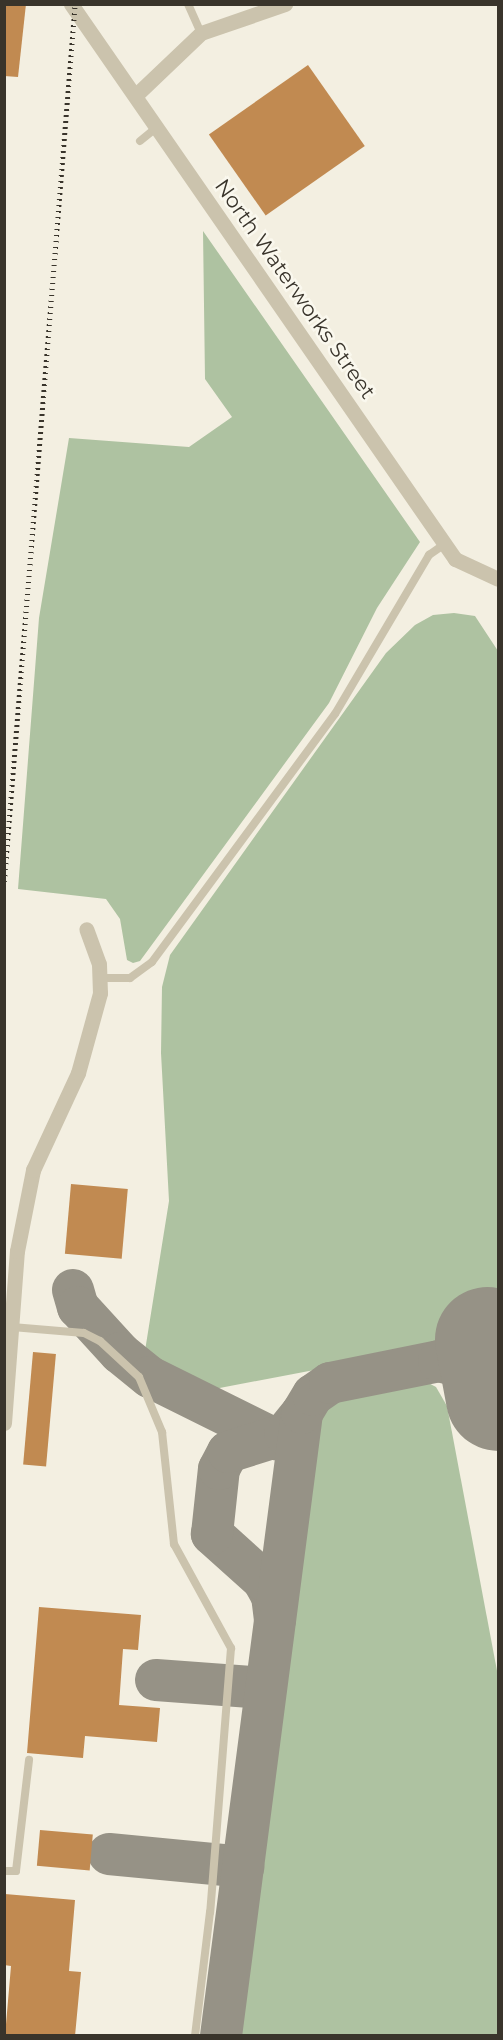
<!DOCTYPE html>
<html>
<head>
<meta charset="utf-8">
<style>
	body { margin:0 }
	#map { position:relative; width:503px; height:2040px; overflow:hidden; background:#f3efe1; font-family:Montserrat,sans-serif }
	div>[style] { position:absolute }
	.green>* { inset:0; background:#aec2a1 }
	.taxiway>* { height:42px; margin:-21px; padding:0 21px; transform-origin:21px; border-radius:21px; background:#969286 }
	.runway>* { height:105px; margin:-52.5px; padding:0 52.5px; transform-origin:52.5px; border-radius:52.5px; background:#969286 }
	.building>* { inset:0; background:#c18a51; transform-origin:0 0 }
	.service>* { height:8px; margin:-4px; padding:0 4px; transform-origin:4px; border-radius:4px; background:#cbc3ad }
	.minor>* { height:15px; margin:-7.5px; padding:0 7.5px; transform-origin:7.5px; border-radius:7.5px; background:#cbc3ad }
	.rail>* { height:4.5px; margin-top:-2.25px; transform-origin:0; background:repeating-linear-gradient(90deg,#39342b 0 1.5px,transparent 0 6px) }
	span { translate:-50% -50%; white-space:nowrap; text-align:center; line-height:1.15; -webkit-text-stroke:5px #faf8ee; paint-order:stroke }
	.street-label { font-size:21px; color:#39342b }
	.frame { position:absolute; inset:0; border:6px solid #39342b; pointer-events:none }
</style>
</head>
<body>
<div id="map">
	<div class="green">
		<div style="clip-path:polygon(203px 231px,420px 542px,377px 608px,329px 703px,140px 961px,133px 963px,127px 960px,120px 919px,106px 899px,18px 889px,39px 618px,69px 438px,189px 447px,232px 417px,205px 379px)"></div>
		<div style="clip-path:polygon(454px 613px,475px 616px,498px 651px,498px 1335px,204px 1391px,193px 1388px,144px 1357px,169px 1201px,161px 1053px,162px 987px,170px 955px,386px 653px,415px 625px,433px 615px)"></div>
		<div style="clip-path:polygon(417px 1377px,436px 1387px,447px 1406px,498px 1676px,498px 2035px,233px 2035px,312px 1418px,322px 1399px,332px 1393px)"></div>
	</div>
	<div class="taxiway">
		<div style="left:73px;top:1290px;width:18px;rotate:74deg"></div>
		<div style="left:78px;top:1307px;width:62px;rotate:47.6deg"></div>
		<div style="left:120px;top:1353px;width:38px;rotate:39deg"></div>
		<div style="left:150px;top:1377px;width:140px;rotate:26.4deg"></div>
		<div style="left:275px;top:1620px;width:24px;rotate:-97deg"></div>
		<div style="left:272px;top:1596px;width:18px;rotate:-119deg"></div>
		<div style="left:263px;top:1580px;width:69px;rotate:-138deg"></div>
		<div style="left:212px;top:1534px;width:65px;rotate:-83.9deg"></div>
		<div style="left:219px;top:1469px;width:19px;rotate:-62deg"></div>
		<div style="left:228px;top:1452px;width:60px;rotate:-17.5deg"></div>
		<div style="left:285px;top:1434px;width:27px;rotate:-51deg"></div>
		<div style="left:156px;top:1680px;width:110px;rotate:4.2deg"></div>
		<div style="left:109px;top:1854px;width:135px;rotate:5.5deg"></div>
		<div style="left:221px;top:2036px;width:628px;rotate:-82.59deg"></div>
		<div style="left:302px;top:1413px;width:21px;rotate:-59deg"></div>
		<div style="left:313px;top:1395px;width:21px;rotate:-35deg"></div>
		<div style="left:330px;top:1383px;width:111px;rotate:-11.4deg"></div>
		<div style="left:439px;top:1361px;width:29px;rotate:14deg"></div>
		<div style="left:467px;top:1368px;width:41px;rotate:41.1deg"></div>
	</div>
	<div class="runway">
		<div style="left:487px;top:1339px;width:60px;rotate:79.4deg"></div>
	</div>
	<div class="building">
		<div style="clip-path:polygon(4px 4px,26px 4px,18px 77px,4px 76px)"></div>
		<div style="left:308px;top:65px;width:99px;height:121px;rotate:55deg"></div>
		<div style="left:71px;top:1184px;width:57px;height:70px;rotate:5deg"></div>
		<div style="left:33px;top:1352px;width:23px;height:113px;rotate:5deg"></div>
		<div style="clip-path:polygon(39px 1607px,141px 1615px,138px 1650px,123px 1649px,119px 1705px,160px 1708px,157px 1742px,85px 1736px,83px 1758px,27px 1753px)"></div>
		<div style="left:40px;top:1830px;width:53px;height:36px;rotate:5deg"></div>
		<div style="clip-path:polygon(5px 1894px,75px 1900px,69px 1971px,81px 1972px,75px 2036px,5px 2036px,11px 1966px,4px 1965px)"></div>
	</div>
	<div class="service">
		<div style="left:188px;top:4px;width:32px;rotate:66deg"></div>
		<div style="left:140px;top:141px;width:22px;rotate:-39deg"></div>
		<div style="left:101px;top:978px;width:29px"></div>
		<div style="left:130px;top:978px;width:27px;rotate:-36deg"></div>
		<div style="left:152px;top:962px;width:308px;rotate:-53.6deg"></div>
		<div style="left:335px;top:714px;width:185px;rotate:-59.4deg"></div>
		<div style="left:429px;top:555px;width:19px;rotate:-35deg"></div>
		<div style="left:12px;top:1327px;width:72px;rotate:4.8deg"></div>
		<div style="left:84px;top:1333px;width:18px;rotate:27deg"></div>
		<div style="left:100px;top:1341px;width:53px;rotate:42.7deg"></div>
		<div style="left:139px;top:1377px;width:60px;rotate:67.3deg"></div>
		<div style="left:162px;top:1432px;width:113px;rotate:83.9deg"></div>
		<div style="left:174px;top:1544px;width:119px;rotate:61.3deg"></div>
		<div style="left:231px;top:1648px;width:265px;rotate:94.5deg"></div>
		<div style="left:210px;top:1912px;width:125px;rotate:96.9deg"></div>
		<div style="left:4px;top:1871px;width:12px"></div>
		<div style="left:16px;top:1871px;width:112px;rotate:-83.3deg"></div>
	</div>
	<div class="minor">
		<div style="left:71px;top:4px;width:675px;rotate:55.32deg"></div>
		<div style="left:455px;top:559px;width:47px;rotate:24.9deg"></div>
		<div style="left:136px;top:95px;width:90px;rotate:-43.6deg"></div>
		<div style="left:201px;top:33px;width:89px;rotate:-19deg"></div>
		<div style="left:4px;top:1423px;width:172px;rotate:-85.7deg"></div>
		<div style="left:17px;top:1251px;width:83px;rotate:-78.8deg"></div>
		<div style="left:33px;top:1170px;width:107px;rotate:-65.1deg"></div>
		<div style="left:78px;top:1073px;width:83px;rotate:-74.6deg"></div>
		<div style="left:100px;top:993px;width:29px;rotate:-92deg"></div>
		<div style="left:99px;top:964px;width:37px;rotate:-110deg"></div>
	</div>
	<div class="rail">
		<div style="left:4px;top:882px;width:881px;rotate:-85.38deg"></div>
	</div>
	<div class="street-label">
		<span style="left:295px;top:289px;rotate:55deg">North Waterworks Street</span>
	</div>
	<div class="frame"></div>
</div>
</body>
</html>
